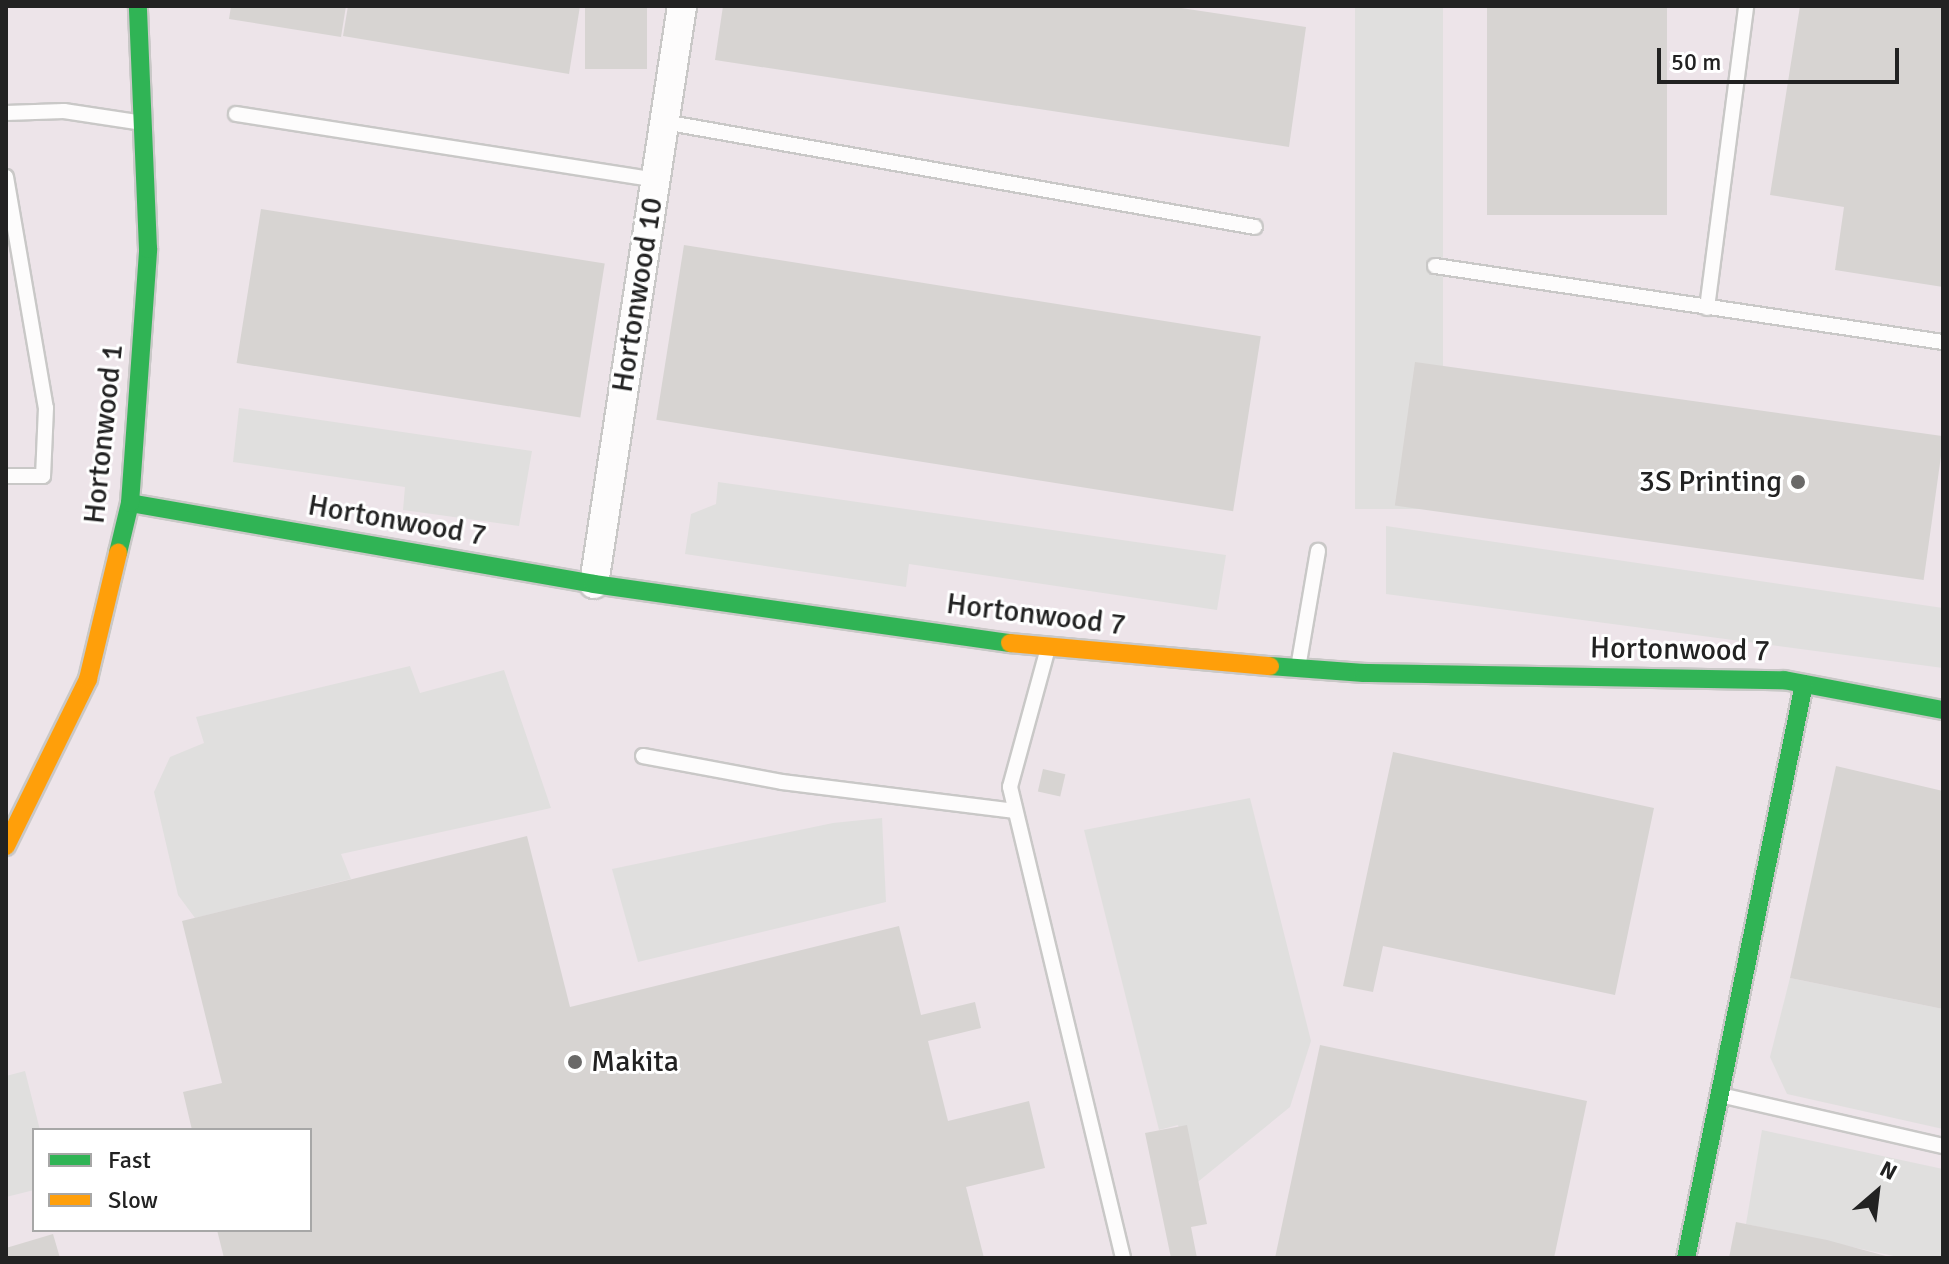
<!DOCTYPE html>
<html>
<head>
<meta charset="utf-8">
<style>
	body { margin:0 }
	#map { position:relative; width:1949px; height:1264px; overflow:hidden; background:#f0eeeb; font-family:Signika,sans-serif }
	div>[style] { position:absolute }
	.industrial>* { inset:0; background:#ede4e9 }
	.parking>* { inset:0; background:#e0dfde; transform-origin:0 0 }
	.building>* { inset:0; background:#d7d4d2; transform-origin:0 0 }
	.roads { filter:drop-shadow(2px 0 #c9c8c7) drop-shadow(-2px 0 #c9c8c7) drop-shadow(0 2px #c9c8c7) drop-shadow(0 -2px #c9c8c7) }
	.lane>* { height:14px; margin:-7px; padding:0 7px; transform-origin:7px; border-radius:7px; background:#fdfcfc }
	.street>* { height:28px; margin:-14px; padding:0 14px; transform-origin:14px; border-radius:14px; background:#fdfcfc }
	.fast>* { height:18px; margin:-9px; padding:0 9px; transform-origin:9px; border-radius:9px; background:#30b455 }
	.slow>* { height:18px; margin:-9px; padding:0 9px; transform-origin:9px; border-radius:9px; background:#ff9f0a }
	.dots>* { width:22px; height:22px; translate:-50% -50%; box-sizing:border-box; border:4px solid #fff; border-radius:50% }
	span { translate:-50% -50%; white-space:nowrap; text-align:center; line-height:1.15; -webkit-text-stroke:6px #fff; paint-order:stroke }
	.street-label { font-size:30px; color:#222 }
	.poi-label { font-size:30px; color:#222 }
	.right { translate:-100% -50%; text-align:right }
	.left { translate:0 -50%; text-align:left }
	.frame { position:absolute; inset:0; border:8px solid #222; pointer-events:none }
	.legend { position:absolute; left:32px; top:1128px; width:280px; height:104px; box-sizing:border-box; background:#fff; border:2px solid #a7a7a7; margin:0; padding:10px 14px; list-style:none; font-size:24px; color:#222 }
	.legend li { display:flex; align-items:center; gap:16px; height:40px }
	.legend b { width:40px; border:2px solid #a7a7a7 }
	.north { position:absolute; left:1837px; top:1152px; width:80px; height:80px; -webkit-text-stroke:6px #fff; paint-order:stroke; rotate:28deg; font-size:22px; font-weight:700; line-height:32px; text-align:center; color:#222 }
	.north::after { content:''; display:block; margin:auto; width:28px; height:36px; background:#222; clip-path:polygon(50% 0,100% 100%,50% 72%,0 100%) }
	.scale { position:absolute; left:1657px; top:48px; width:242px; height:36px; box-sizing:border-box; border:4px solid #222; border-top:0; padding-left:10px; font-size:24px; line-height:28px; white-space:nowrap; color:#222; -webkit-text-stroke:6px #fff; paint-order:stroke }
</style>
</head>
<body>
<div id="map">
	<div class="industrial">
		<div style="clip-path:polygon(evenodd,6px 6px,1943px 6px,1943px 1258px,6px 1258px,6px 6px,34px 1130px,310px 1130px,310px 1230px,34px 1230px,34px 1130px)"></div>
	</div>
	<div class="parking">
		<div style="left:1355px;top:6px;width:88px;height:503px"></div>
		<div style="clip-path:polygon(239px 408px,532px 451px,519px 526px,403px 510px,405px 487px,233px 462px)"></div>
		<div style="clip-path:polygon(718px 482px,1226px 555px,1217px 610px,909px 564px,906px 587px,685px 554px,691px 514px,716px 504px)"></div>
		<div style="clip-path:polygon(1386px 526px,1943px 608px,1943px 668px,1386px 594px)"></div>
		<div style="clip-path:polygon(410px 666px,420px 693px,504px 670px,551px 808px,341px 854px,351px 879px,195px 918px,178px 895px,154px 792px,170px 757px,204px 743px,196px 717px)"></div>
		<div style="clip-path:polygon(1250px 798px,1311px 1041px,1290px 1107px,1194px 1185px,1178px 1125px,1159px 1130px,1084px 830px)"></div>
		<div style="clip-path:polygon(882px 818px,886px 902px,638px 962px,612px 869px,833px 823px)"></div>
		<div style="clip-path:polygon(1790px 978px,1943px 1009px,1943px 1129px,1787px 1094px,1770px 1057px)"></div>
		<div style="clip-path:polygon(25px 1071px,40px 1130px,34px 1130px,34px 1190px,6px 1197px,6px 1076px)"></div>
		<div style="clip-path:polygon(1762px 1130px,1943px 1169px,1943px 1258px,1903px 1258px,1746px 1224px)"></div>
	</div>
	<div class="building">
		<div style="clip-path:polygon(231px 6px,346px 6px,341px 37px,229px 19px)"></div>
		<div style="clip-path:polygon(348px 6px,580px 6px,569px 74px,343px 36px)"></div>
		<div style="left:585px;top:6px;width:62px;height:63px"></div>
		<div style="clip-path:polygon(723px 6px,1168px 6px,1306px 27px,1289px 147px,715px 60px)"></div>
		<div style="left:1487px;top:6px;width:180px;height:209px"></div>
		<div style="clip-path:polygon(1800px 6px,1943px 6px,1943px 287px,1835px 270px,1844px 207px,1770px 195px)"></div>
		<div style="left:261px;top:209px;width:348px;height:156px;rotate:9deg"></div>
		<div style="left:684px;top:245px;width:584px;height:177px;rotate:9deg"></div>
		<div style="left:1415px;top:362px;width:534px;height:145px;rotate:8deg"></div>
		<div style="clip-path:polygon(1393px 752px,1654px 808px,1615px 995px,1383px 946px,1373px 992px,1343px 986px)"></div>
		<div style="clip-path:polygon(1836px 766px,1943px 791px,1943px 1009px,1790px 978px)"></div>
		<div style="left:1043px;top:769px;width:23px;height:23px;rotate:13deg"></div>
		<div style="clip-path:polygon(527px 836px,570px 1007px,899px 926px,921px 1015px,975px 1002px,981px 1028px,928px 1041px,948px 1121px,1029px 1101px,1045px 1168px,966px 1187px,984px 1258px,224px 1258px,217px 1230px,310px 1230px,310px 1130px,192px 1130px,183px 1092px,222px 1083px,182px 921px)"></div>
		<div style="clip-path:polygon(1320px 1045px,1587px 1101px,1554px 1258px,1275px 1258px)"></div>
		<div style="clip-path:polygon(1187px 1125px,1207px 1224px,1191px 1227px,1197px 1258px,1171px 1258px,1145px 1133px)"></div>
		<div style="clip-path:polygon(1736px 1222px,1827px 1240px,1893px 1258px,1729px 1258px)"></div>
		<div style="clip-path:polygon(53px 1234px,60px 1258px,6px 1258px,6px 1248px)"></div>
	</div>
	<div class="roads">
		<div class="lane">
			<div style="left:6px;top:113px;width:58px;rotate:-2deg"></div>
			<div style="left:64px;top:111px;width:80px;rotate:8.6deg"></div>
			<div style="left:236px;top:114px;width:425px;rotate:8.9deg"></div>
			<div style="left:664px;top:122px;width:600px;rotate:10.07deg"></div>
			<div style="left:6px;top:177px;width:234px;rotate:80.2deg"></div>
			<div style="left:46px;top:408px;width:68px;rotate:92.5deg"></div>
			<div style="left:43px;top:476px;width:37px;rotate:180deg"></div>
			<div style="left:1435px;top:266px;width:514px;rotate:8.51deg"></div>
			<div style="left:1707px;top:308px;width:305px;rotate:-82.6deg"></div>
			<div style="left:1048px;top:648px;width:144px;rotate:105.3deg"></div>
			<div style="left:1010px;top:787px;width:484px;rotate:76.5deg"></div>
			<div style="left:1298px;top:668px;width:119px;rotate:-80.3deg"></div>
			<div style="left:643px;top:756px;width:141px;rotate:10.6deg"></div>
			<div style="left:782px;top:782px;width:235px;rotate:7.1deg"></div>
			<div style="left:1720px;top:1095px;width:229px;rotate:12.9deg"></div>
		</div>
		<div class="street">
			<div style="left:594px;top:584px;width:585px;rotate:-81.34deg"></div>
		</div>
		<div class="fast">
			<div style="left:130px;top:503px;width:471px;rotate:9.9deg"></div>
			<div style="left:594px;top:584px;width:420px;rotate:8.1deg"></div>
			<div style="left:118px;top:553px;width:51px;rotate:-76.5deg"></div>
			<div style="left:130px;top:503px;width:255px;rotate:-85.9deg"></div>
			<div style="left:148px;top:249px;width:243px;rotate:-92.4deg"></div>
			<div style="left:1270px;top:666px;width:94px;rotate:4.3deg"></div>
			<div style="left:1364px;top:673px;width:420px;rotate:1deg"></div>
			<div style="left:1784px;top:680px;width:162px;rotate:10.7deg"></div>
			<div style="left:1686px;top:1258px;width:586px;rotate:-78.38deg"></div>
		</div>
		<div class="slow">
			<div style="left:1010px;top:643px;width:261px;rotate:5.1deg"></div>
			<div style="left:6px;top:846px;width:186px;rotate:-63.8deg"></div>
			<div style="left:88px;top:679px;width:130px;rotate:-76.6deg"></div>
		</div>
	</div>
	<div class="dots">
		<div style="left:1798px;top:482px;background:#6a6968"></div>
		<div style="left:575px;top:1062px;background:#6a6968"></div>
	</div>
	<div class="street-label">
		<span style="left:638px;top:295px;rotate:-81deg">Hortonwood 10</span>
		<span style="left:104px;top:434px;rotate:-84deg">Hortonwood 1</span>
		<span style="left:397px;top:521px;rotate:10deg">Hortonwood 7</span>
		<span style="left:1036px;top:615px;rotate:7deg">Hortonwood 7</span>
		<span style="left:1680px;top:650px;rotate:1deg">Hortonwood 7</span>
	</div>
	<div class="poi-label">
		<span class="right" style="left:1782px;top:482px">3S Printing</span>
		<span class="left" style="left:591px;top:1062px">Makita</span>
	</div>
	<div class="frame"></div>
	<ul class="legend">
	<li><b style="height:10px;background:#30b455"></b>Fast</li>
	<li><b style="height:10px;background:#ff9f0a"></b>Slow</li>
	</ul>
	<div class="north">N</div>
	<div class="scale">50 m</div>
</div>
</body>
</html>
